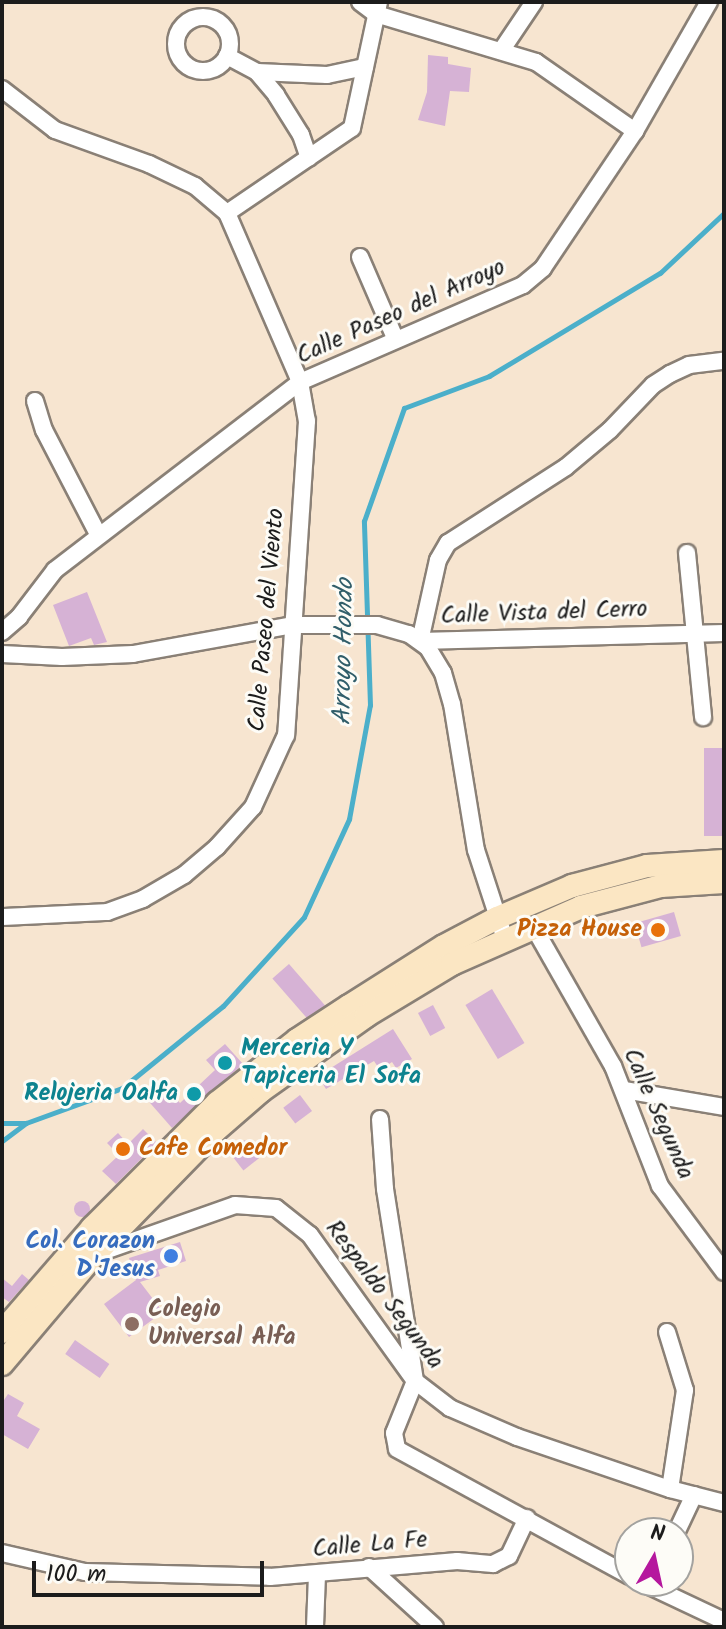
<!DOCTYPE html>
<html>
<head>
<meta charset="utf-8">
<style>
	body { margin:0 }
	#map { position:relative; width:726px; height:1629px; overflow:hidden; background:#f7e5d0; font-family:Kalam,sans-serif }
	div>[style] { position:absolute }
	.stream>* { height:5px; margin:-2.5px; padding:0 2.5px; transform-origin:2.5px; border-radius:2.5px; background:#4bafca }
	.building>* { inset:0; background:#d6b2d5; transform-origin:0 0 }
	.round { border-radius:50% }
	.roads { filter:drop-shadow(2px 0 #8a8076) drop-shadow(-2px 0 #8a8076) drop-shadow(0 2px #8a8076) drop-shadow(0 -2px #8a8076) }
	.minor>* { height:16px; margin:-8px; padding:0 8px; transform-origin:8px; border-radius:8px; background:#fff }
	.minor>.ring { margin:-8px; padding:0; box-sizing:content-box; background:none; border:16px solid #fff; border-radius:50% }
	.secondary>* { height:22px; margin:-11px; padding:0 11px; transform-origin:11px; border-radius:11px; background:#fbe6c3 }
	.dots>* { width:22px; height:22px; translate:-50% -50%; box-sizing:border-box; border:4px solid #fdfcf7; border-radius:50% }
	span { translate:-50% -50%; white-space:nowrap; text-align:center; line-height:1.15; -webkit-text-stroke:6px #fdfcf7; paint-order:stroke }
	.street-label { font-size:24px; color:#1c1c1c }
	.food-label { font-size:24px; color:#c56008; font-weight:700 }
	.right { translate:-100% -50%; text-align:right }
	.left { translate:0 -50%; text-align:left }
	.culture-label { font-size:24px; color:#0d838f; font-weight:700 }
	.shop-label { font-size:24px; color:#366cbe; font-weight:700 }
	.education-label { font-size:24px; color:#785e54; font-weight:700 }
	.water-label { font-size:26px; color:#315e6a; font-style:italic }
	.frame { position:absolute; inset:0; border:4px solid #1c1c1c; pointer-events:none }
	.north { position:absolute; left:614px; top:1517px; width:80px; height:80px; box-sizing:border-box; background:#fdfcf7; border:2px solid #a3a29f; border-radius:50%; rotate:9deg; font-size:22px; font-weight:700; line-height:32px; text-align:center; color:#1c1c1c }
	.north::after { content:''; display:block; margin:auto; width:28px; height:36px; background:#b5179e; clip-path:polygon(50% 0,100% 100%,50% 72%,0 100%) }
	.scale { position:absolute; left:32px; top:1561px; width:232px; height:36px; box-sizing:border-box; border:4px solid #1c1c1c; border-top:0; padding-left:10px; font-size:24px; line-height:28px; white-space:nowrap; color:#1c1c1c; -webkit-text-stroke:6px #fdfcf7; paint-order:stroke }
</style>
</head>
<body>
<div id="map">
	<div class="stream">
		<div style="left:2px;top:1123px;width:23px"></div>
		<div style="left:2px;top:1141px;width:30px;rotate:-37deg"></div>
		<div style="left:26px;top:1123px;width:102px;rotate:-20deg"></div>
		<div style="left:122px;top:1088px;width:130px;rotate:-39.1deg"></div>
		<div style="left:223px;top:1006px;width:120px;rotate:-47.7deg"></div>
		<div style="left:304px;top:917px;width:108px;rotate:-65.3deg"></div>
		<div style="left:349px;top:819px;width:116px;rotate:-79.6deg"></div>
		<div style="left:370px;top:705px;width:184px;rotate:-91.9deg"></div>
		<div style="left:364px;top:521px;width:120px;rotate:-70.5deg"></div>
		<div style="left:404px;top:408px;width:91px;rotate:-20.6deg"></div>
		<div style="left:489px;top:376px;width:200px;rotate:-31.1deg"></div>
		<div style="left:660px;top:273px;width:88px;rotate:-43.2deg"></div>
	</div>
	<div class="building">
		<div style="clip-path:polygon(428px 55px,448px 57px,448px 64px,471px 68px,469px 92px,450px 91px,445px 126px,418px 120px,427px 92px)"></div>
		<div style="clip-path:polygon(87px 592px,107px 642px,94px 645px,91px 638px,69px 646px,53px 605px)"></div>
		<div style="left:704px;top:748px;width:20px;height:88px"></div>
		<div style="left:674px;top:912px;width:25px;height:41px;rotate:74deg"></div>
		<div style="left:289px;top:964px;width:55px;height:22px;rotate:49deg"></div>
		<div style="left:492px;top:989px;width:63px;height:31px;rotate:59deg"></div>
		<div style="left:433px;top:1005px;width:26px;height:17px;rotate:62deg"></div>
		<div style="clip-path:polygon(393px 1029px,412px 1059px,396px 1068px,392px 1062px,380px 1070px,374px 1061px,326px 1089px,318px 1076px)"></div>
		<div style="clip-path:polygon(225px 1044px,243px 1064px,172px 1128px,144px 1096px,161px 1081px,180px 1103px,215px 1070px,206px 1060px)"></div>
		<div style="left:300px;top:1095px;width:20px;height:21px;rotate:53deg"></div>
		<div style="clip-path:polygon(143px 1129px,157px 1143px,116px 1184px,102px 1171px,119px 1155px,107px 1143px,118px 1133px,128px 1144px)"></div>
		<div style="left:245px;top:1140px;width:23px;height:20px;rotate:52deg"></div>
		<div class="round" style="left:74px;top:1201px;width:16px;height:16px"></div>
		<div style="clip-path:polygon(180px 1242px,186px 1261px,158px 1270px,160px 1276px,140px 1282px,163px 1312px,129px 1337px,104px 1304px,136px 1280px,129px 1258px)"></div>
		<div style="clip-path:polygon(22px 1274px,29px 1280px,9px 1302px,2px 1297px,2px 1278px,12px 1286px)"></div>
		<div style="left:75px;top:1340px;width:42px;height:17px;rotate:35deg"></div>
		<div style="clip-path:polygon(8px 1394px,24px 1403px,17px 1416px,40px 1429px,28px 1449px,2px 1434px,2px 1403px)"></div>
	</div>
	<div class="roads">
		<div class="minor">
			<div style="left:360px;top:2px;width:20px;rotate:37deg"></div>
			<div style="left:376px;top:14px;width:167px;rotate:16.7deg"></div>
			<div style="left:536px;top:62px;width:121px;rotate:34.9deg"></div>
			<div class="ring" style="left:176px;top:17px;width:38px;height:38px"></div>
			<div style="left:501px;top:51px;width:59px;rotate:-56deg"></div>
			<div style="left:227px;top:56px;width:34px;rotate:28deg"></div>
			<div style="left:257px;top:72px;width:30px;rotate:50deg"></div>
			<div style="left:276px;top:95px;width:47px;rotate:58deg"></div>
			<div style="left:301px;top:135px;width:24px;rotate:71deg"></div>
			<div style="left:257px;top:72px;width:70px;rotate:2.5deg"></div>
			<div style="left:327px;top:75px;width:39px;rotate:-12deg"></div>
			<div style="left:2px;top:89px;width:67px;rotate:37.7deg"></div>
			<div style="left:55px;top:130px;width:100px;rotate:19.9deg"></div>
			<div style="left:149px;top:164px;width:51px;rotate:25.6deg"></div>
			<div style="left:195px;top:186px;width:42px;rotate:40.2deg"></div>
			<div style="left:227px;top:213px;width:184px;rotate:66.6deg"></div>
			<div style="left:300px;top:382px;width:40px;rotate:80deg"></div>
			<div style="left:307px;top:421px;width:315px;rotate:93.8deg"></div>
			<div style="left:286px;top:735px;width:79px;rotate:114.6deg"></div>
			<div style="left:253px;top:807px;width:54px;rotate:132deg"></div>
			<div style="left:217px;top:847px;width:43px;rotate:139.7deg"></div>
			<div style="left:184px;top:875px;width:48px;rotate:149.7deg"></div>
			<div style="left:143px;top:899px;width:38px;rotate:160deg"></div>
			<div style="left:107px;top:912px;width:105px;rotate:177.3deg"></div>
			<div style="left:227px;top:213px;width:151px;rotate:-34.2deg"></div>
			<div style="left:352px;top:128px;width:129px;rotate:-77.9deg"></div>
			<div style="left:360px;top:257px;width:90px;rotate:66.6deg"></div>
			<div style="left:35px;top:401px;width:30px;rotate:73deg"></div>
			<div style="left:44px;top:430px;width:119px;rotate:62.6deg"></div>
			<div style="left:687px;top:553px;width:165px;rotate:84.4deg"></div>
			<div style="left:2px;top:632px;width:23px;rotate:-41deg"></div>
			<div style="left:19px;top:617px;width:59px;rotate:-52.5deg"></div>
			<div style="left:55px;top:570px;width:309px;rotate:-37.5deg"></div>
			<div style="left:300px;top:382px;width:243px;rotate:-23.5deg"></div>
			<div style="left:523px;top:285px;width:26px;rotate:-40deg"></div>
			<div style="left:543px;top:268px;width:165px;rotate:-56.1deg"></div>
			<div style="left:635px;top:131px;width:149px;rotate:-60.2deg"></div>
			<div style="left:420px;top:641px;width:83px;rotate:-77.5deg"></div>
			<div style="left:438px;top:560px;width:20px;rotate:-60deg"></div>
			<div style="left:448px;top:543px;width:140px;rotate:-32.8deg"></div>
			<div style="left:566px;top:467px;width:57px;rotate:-40.1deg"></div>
			<div style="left:610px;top:430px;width:62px;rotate:-46.3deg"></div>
			<div style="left:653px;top:385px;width:20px;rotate:-33deg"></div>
			<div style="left:670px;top:374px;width:21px;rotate:-25deg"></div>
			<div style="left:689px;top:365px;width:35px;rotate:-7deg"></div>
			<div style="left:420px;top:641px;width:304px;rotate:-1.5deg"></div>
			<div style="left:2px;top:654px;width:60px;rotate:2.9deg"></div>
			<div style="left:62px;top:657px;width:71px;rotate:-2.4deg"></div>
			<div style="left:133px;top:654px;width:162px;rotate:-10.3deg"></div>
			<div style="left:292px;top:625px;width:85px"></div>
			<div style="left:377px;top:625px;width:33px;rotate:16deg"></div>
			<div style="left:409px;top:634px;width:24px;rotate:36deg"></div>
			<div style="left:428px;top:648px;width:29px;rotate:59deg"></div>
			<div style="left:443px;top:673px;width:32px;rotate:74deg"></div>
			<div style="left:452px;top:704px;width:148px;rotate:80.7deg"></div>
			<div style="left:476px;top:850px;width:94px;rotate:72deg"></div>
			<div style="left:533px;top:926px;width:161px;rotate:60.3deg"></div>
			<div style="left:613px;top:1066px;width:129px;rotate:68.6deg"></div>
			<div style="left:660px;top:1186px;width:107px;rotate:53.3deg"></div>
			<div style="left:624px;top:1090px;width:101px;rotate:9.6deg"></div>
			<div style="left:380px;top:1119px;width:70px;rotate:85.9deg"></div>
			<div style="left:385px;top:1189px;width:194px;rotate:81.1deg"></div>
			<div style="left:415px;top:1381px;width:56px;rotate:112deg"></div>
			<div style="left:394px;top:1433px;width:16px;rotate:79deg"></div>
			<div style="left:397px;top:1449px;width:265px;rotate:28.6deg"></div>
			<div style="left:99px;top:1253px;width:144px;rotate:-19.4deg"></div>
			<div style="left:235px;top:1205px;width:41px;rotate:4.2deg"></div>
			<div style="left:276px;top:1208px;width:43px;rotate:38.5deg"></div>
			<div style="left:310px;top:1235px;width:180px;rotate:54.3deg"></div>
			<div style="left:415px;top:1381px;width:44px;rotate:37.6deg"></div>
			<div style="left:450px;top:1408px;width:73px;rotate:23.4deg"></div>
			<div style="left:517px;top:1437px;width:162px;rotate:18.8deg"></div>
			<div style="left:670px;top:1489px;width:56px;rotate:14.5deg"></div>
			<div style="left:667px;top:1332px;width:61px;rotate:72.8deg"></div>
			<div style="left:685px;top:1390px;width:100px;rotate:98.6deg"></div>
			<div style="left:676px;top:1533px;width:42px;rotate:-64.7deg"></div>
			<div style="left:2px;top:1553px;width:85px;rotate:12.9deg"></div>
			<div style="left:85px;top:1572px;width:185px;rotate:1.5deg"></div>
			<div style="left:270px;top:1577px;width:188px;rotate:-4.9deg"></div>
			<div style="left:457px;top:1561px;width:36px;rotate:5deg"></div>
			<div style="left:493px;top:1564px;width:18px;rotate:-27deg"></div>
			<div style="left:509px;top:1556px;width:42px;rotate:-64.7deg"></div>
			<div style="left:369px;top:1567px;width:89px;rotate:42.3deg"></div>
			<div style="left:639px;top:1581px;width:94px;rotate:25.2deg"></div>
			<div style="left:315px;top:1627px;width:53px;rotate:-87.8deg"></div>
		</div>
		<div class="secondary">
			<div style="left:2px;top:1332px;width:138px;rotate:-49.1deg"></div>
			<div style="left:92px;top:1228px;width:177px;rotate:-45deg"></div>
			<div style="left:217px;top:1103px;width:102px;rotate:-38.2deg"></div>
			<div style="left:297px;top:1040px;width:62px;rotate:-33.2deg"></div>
			<div style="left:349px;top:1006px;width:112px;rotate:-32.3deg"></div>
			<div style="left:444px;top:946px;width:60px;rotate:-27.8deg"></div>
			<div style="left:497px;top:918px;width:82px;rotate:-23.1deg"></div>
			<div style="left:572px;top:886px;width:78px;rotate:-14.9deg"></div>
			<div style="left:647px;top:866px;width:77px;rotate:-3.7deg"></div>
			<div style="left:2px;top:1364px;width:143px;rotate:-49.8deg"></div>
			<div style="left:94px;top:1255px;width:173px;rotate:-45.7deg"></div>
			<div style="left:215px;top:1131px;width:61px;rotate:-41deg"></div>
			<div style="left:261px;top:1091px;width:129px;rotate:-35.5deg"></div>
			<div style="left:366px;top:1016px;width:100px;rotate:-31.2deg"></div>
			<div style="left:452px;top:964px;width:141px;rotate:-23.8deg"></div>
			<div style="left:581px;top:907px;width:83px;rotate:-14.7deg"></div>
			<div style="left:661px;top:886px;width:63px;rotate:-3.6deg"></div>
		</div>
	</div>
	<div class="dots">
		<div style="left:658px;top:930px;background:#e8710a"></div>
		<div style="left:225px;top:1063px;background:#0f9aa8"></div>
		<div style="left:194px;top:1094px;background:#0f9aa8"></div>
		<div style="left:123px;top:1149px;background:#e8710a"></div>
		<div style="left:171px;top:1256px;background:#3f7fe0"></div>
		<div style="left:132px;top:1324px;background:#8d6e63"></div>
	</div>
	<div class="street-label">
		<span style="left:401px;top:312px;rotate:-24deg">Calle Paseo del Arroyo</span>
		<span style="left:544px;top:613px;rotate:-2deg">Calle Vista del Cerro</span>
		<span style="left:267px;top:620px;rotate:-85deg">Calle Paseo del Viento</span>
		<span style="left:658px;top:1114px;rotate:66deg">Calle Segunda</span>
		<span style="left:384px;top:1295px;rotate:53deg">Respaldo Segunda</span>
		<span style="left:370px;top:1545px;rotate:-5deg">Calle La Fe</span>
	</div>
	<div class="food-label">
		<span class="right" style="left:642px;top:930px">Pizza House</span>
		<span class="left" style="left:139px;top:1149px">Cafe Comedor</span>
	</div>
	<div class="culture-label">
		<span class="left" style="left:241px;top:1063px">Merceria Y<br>Tapiceria El Sofa</span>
		<span class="right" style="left:178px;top:1094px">Relojeria Oalfa</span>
	</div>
	<div class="shop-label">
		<span class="right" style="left:155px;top:1256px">Col. Corazon<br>D'Jesus</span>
	</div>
	<div class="education-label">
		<span class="left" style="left:148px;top:1324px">Colegio<br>Universal Alfa</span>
	</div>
	<div class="water-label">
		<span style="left:345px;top:652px;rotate:-89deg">Arroyo Hondo</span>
	</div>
	<div class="frame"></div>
	<div class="north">N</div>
	<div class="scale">100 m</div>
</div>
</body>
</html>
